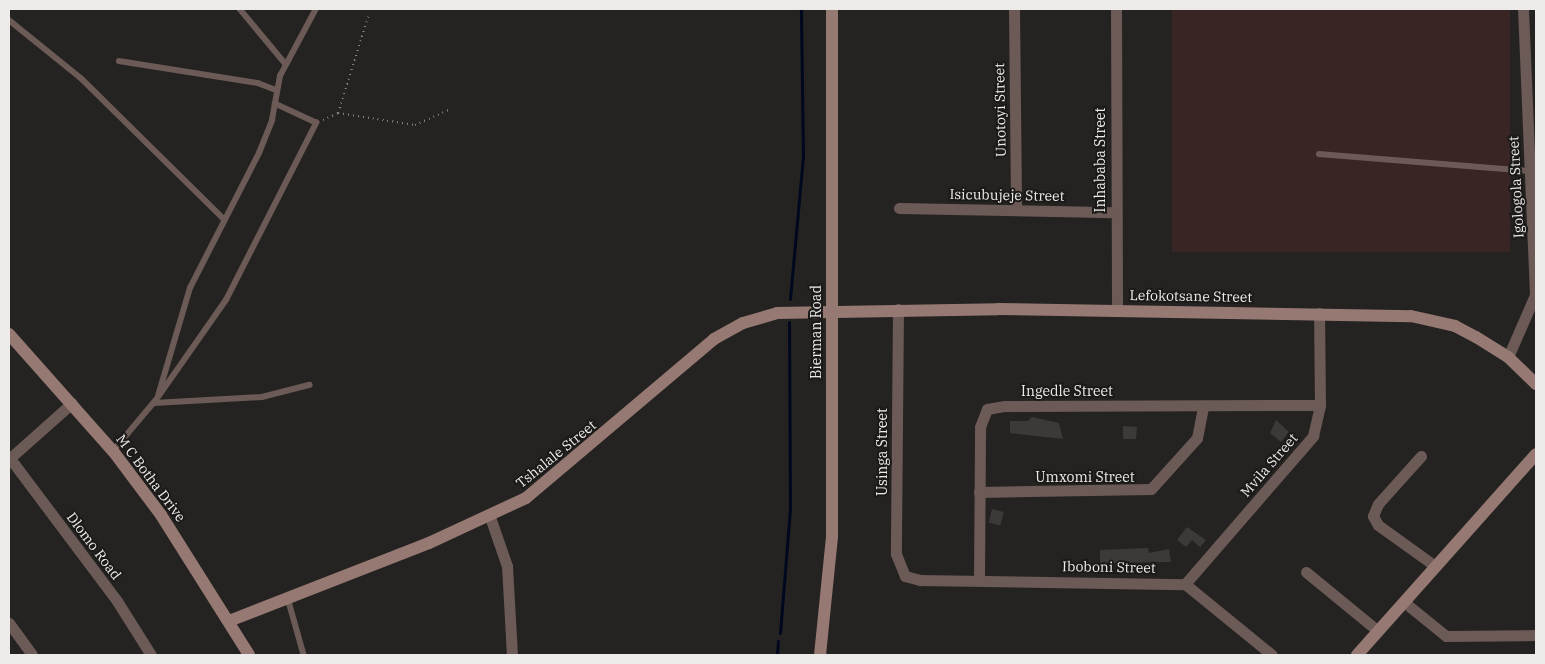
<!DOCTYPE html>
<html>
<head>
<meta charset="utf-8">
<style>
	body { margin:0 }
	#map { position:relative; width:1545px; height:664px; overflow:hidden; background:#252321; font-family:"IBM Plex Serif",serif }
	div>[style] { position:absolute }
	.education>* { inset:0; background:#382524; transform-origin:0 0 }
	.stream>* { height:3px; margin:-1.5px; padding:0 1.5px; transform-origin:1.5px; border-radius:1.5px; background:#00081f }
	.building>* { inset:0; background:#3c3a38; transform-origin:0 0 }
	.path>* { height:2px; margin-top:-1px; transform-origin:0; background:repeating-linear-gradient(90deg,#878584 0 1px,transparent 0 5px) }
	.lane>* { height:5.5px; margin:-2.75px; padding:0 2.75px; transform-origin:2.75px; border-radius:2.75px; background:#6c5a56 }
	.street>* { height:11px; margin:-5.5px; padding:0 5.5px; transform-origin:5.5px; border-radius:5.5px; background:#6c5a56 }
	.secondary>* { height:12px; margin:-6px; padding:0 6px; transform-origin:6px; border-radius:6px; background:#967973 }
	span { translate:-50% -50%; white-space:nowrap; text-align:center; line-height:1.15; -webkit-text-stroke:4px #1b1a18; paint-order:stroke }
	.street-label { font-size:14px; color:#edebea }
	.frame { position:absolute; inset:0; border:10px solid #edebea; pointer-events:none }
</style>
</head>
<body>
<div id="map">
	<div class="education">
		<div style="left:1172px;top:9px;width:338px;height:243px"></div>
	</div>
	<div class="stream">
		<div style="left:790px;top:299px;width:143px;rotate:-84.8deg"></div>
		<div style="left:803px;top:157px;width:148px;rotate:-90.8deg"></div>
		<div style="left:780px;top:633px;width:124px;rotate:-85.4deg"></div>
		<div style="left:790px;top:509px;width:187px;rotate:-90.3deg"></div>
		<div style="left:777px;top:655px;width:14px;rotate:-86deg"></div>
	</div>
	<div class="building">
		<div style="clip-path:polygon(1032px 417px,1059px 423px,1063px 439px,1010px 433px,1010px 421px,1028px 421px)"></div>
		<div style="clip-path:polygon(1276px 420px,1289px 432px,1281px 442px,1270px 433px)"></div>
		<div style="clip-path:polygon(1123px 426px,1137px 427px,1136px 439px,1123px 439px)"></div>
		<div style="left:992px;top:509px;width:12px;height:14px;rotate:14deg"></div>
		<div style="clip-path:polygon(1187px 527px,1206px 540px,1200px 547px,1192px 540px,1186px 547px,1177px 540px)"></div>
		<div style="clip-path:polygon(1148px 548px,1149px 553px,1169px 549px,1171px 562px,1100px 563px,1100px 550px)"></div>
	</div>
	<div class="path">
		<div style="left:338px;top:113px;width:78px;rotate:8.9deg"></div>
		<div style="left:415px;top:125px;width:37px;rotate:-24deg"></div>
		<div style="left:323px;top:120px;width:17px;rotate:-25deg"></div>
		<div style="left:338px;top:113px;width:101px;rotate:-72.6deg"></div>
	</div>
	<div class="lane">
		<div style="left:240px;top:9px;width:70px;rotate:50.2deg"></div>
		<div style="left:9px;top:20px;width:92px;rotate:38.9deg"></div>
		<div style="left:81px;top:78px;width:201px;rotate:44.6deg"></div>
		<div style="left:119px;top:61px;width:141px;rotate:9deg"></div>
		<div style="left:258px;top:83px;width:19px;rotate:21deg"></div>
		<div style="left:1319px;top:154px;width:212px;rotate:4.6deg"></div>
		<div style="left:158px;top:396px;width:113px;rotate:-73.5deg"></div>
		<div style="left:190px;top:288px;width:152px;rotate:-62.9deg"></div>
		<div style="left:259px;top:153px;width:35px;rotate:-68deg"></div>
		<div style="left:272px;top:120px;width:45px;rotate:-79.7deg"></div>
		<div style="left:280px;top:76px;width:76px;rotate:-61.8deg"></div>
		<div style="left:154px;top:403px;width:108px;rotate:-3.2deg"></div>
		<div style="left:262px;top:397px;width:49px;rotate:-14.3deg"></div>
		<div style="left:113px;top:451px;width:67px;rotate:-49.9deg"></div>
		<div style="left:156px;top:400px;width:122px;rotate:-55deg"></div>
		<div style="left:226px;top:300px;width:199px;rotate:-63deg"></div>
		<div style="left:316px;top:123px;width:45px;rotate:-155.1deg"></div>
		<div style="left:288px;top:598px;width:59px;rotate:74.3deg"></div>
	</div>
	<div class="street">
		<div style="left:1014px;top:9px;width:201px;rotate:89.4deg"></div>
		<div style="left:1116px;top:9px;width:301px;rotate:89.8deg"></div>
		<div style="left:899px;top:208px;width:215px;rotate:1.1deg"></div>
		<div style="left:898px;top:309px;width:245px;rotate:90.5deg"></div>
		<div style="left:896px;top:554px;width:24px;rotate:68deg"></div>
		<div style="left:905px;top:576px;width:16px;rotate:15deg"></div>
		<div style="left:920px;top:580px;width:265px;rotate:0.9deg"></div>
		<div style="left:1185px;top:584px;width:112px;rotate:39.2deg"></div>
		<div style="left:1508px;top:357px;width:68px;rotate:-66.5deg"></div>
		<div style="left:1535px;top:295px;width:286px;rotate:-92.4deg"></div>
		<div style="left:1421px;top:456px;width:64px;rotate:131.9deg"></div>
		<div style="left:1378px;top:504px;width:13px;rotate:113deg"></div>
		<div style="left:1373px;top:516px;width:10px;rotate:61deg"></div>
		<div style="left:1378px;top:525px;width:70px;rotate:35.7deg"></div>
		<div style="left:9px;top:457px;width:180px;rotate:53.1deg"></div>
		<div style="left:117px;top:601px;width:64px;rotate:57.8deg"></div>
		<div style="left:9px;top:459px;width:84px;rotate:-41.6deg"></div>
		<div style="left:979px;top:492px;width:172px;rotate:-1deg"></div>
		<div style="left:1151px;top:489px;width:69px;rotate:-48deg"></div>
		<div style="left:1197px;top:438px;width:32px;rotate:-79deg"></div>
		<div style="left:490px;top:517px;width:52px;rotate:70.9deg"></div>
		<div style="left:507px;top:566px;width:89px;rotate:86.8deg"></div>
		<div style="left:1306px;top:572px;width:93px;rotate:39.3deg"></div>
		<div style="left:979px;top:580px;width:153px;rotate:-89.6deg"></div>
		<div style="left:980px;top:427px;width:19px;rotate:-69deg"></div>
		<div style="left:987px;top:409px;width:17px;rotate:-10deg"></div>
		<div style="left:1004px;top:406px;width:316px;rotate:-0.2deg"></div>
		<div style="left:1185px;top:584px;width:196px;rotate:-49.1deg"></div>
		<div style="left:1313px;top:436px;width:32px;rotate:-77deg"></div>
		<div style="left:1320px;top:405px;width:92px;rotate:-90.6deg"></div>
		<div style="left:1404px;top:602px;width:54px;rotate:39deg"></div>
		<div style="left:1446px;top:636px;width:90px;rotate:-0.6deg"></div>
		<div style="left:9px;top:623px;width:39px;rotate:54deg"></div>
	</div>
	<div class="secondary">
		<div style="left:9px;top:334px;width:157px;rotate:48.4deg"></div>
		<div style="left:113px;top:451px;width:80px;rotate:53.1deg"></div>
		<div style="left:161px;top:515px;width:165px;rotate:57.8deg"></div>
		<div style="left:229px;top:621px;width:215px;rotate:-21.3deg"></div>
		<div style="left:429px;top:543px;width:107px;rotate:-24.9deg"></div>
		<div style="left:526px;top:498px;width:246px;rotate:-40.2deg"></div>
		<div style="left:714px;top:339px;width:33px;rotate:-29deg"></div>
		<div style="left:743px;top:323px;width:35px;rotate:-16deg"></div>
		<div style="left:777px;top:313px;width:221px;rotate:-1deg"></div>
		<div style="left:998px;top:309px;width:413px;rotate:1deg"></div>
		<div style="left:1411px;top:316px;width:45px;rotate:12.8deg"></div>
		<div style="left:1455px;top:326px;width:24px;rotate:28deg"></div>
		<div style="left:1476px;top:337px;width:38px;rotate:32deg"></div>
		<div style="left:1508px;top:357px;width:39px;rotate:44deg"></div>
		<div style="left:820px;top:655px;width:119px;rotate:-84.2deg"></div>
		<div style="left:832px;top:537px;width:528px;rotate:-90deg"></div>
		<div style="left:1357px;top:655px;width:269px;rotate:-48.3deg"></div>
	</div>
	<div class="street-label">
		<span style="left:1000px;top:110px;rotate:-91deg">Unotoyi Street</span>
		<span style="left:1100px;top:160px;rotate:-90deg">Inhababa Street</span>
		<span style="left:1516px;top:187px;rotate:-93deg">Igologola Street</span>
		<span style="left:1007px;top:195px;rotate:1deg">Isicubujeje Street</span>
		<span style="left:1191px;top:296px;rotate:1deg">Lefokotsane Street</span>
		<span style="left:816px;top:332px;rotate:-90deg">Bierman Road</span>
		<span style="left:1067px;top:391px">Ingedle Street</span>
		<span style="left:882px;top:452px;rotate:-90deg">Usinga Street</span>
		<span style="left:556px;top:454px;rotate:-39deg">Tshalale Street</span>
		<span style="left:1269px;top:465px;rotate:-49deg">Mvila Street</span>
		<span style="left:1085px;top:477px">Umxomi Street</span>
		<span style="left:151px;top:478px;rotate:53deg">M C Botha Drive</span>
		<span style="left:94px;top:546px;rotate:53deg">Dlomo Road</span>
		<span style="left:1109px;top:567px;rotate:1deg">Iboboni Street</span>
	</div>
	<div class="frame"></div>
</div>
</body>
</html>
